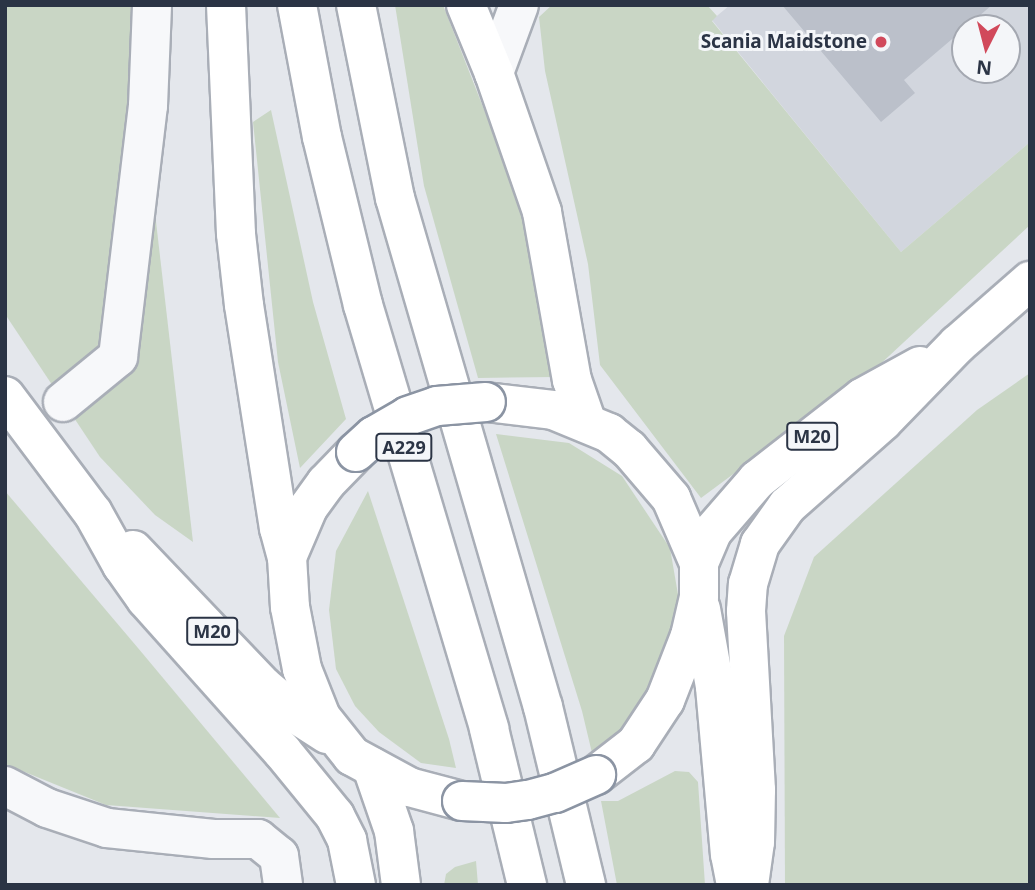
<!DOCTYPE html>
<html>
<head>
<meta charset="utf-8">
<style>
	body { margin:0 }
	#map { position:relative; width:1035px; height:890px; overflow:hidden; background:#e4e7ec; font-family:"Noto Sans",sans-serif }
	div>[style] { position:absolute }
	.built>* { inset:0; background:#d2d6de }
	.green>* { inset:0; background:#c9d6c5 }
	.building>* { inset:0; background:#bbc0ca }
	.roads { filter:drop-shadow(2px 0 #a9aeb7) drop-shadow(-2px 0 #a9aeb7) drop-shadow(0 2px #a9aeb7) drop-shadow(0 -2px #a9aeb7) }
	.minor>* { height:38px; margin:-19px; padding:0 19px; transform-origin:19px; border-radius:19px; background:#f7f8fa }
	.highway>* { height:38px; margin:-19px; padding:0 19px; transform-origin:19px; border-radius:19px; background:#fff }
	.bridges { filter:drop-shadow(2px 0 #8b94a3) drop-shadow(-2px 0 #8b94a3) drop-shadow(0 2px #8b94a3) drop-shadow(0 -2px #8b94a3) }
	.highway-bridge>* { height:38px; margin:-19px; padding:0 19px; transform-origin:19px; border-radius:19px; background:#fff }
	.dots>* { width:19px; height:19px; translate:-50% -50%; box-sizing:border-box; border:4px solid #f4f6f9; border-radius:50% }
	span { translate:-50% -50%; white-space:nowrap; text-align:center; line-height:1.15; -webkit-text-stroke:6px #f4f6f9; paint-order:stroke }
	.shield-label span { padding:2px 5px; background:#f4f6f9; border:2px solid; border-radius:5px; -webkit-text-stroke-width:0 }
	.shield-label { font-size:18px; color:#2b3445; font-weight:700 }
	.poi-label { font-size:19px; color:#2b3445; font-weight:700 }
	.right { translate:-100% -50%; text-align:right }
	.frame { position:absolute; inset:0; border:7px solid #2b3445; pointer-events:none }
	.north { position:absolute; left:951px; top:14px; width:70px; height:70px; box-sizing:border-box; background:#f4f6f9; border:2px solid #a4a8b1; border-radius:50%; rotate:186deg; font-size:19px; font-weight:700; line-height:28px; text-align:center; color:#2b3445 }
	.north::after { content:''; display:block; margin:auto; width:24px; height:32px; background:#d1495b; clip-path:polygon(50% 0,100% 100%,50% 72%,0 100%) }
</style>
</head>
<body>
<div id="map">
	<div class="built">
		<div style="clip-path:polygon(evenodd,730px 5px,1030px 5px,1030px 142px,901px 252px,712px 20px,730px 5px,965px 28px,1007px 28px,1007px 70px,965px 70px,965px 28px)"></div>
	</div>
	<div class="green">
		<div style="clip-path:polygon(5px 5px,131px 5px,193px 542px,155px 515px,100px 457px,5px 314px)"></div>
		<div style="clip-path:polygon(395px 5px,443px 5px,525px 214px,555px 377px,478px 378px,424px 186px)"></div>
		<div style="clip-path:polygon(552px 5px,707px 5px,717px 16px,712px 21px,901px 252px,1030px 142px,1030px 225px,875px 369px,701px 498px,600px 365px,588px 264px,545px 71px,539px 17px)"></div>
		<div style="clip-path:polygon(271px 110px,313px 302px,346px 419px,300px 468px,278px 362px,253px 122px)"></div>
		<div style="clip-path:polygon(1030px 373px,1030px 885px,785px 885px,784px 636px,814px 557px,977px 410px)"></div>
		<div style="clip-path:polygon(496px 434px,569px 443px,622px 476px,670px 548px,681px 612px,660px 680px,622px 735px,592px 753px,582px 711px)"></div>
		<div style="clip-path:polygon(5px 491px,138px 648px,280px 818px,106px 805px,5px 764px)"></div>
		<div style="clip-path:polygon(368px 491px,449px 739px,456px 768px,421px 763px,379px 732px,355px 706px,336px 669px,329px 610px,336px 551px)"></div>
		<div style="clip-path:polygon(675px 771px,689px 772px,698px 782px,705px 885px,617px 885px,601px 801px,618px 801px)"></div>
		<div style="clip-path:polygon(476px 861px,478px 885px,444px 885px,446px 874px,455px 867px)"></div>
	</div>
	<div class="building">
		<div style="clip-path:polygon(782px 5px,992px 5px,904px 80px,915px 93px,881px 122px)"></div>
	</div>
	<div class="roads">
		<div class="minor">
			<div style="left:494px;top:73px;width:72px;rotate:-69.8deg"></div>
			<div style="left:63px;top:402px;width:71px;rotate:-39.3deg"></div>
			<div style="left:118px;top:357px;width:253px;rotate:-83.2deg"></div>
			<div style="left:148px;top:106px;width:101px;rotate:-87.7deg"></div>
			<div style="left:5px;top:786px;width:47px;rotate:27.6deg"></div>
			<div style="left:47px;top:808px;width:63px;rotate:18.4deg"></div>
			<div style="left:107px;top:828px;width:107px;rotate:5.9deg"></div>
			<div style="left:213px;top:839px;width:45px"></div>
			<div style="left:258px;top:839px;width:27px;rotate:39deg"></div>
			<div style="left:279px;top:856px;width:29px;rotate:82deg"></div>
		</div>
		<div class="highway">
			<div style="left:226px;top:5px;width:229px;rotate:87.5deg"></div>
			<div style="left:236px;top:234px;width:71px;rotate:83.6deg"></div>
			<div style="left:244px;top:305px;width:226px;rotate:81.1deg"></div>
			<div style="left:279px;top:528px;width:30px;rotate:75deg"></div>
			<div style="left:297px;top:5px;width:134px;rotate:79.3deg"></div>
			<div style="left:322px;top:137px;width:173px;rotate:76.3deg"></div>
			<div style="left:363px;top:305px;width:442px;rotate:73.4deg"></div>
			<div style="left:489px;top:729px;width:161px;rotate:76.3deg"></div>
			<div style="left:356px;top:5px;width:197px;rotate:78.6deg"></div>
			<div style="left:395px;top:198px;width:530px;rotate:73.79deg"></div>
			<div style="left:543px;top:707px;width:183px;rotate:76.4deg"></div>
			<div style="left:466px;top:5px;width:74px;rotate:67.6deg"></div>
			<div style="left:494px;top:73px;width:147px;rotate:70.9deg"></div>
			<div style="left:542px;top:212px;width:171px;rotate:79.9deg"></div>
			<div style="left:572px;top:380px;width:46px;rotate:70.8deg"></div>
			<div style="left:5px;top:396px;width:146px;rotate:53.1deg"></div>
			<div style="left:93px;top:513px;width:60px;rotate:60.9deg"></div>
			<div style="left:122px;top:565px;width:42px;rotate:54.8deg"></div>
			<div style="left:146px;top:599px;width:204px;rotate:48.2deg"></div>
			<div style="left:282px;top:751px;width:84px;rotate:50.8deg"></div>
			<div style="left:335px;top:816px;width:27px;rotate:63deg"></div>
			<div style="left:347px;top:840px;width:46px;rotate:78.7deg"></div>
			<div style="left:486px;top:402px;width:67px;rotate:6.8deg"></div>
			<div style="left:553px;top:410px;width:61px;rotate:22.3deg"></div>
			<div style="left:609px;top:433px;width:26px;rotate:39deg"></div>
			<div style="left:629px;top:449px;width:65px;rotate:49.4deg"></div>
			<div style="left:671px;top:498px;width:71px;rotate:66.7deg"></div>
			<div style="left:699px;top:563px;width:34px;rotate:90deg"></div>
			<div style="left:699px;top:597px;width:40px;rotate:103deg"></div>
			<div style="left:690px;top:636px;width:69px;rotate:111.3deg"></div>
			<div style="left:665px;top:700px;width:53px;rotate:123.4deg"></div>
			<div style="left:636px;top:744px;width:51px;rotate:142.2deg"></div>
			<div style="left:356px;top:452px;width:43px;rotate:134.1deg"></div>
			<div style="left:326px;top:483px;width:31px;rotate:126deg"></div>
			<div style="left:308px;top:508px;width:53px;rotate:113.2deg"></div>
			<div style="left:287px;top:557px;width:50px;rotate:86.6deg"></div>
			<div style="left:290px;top:607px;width:63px;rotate:79deg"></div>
			<div style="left:302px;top:669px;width:52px;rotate:68.4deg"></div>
			<div style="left:321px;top:717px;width:50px;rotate:51.5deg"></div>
			<div style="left:352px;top:756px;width:65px;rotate:28.5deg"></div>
			<div style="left:409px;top:787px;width:55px;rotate:14.8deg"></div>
			<div style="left:133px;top:550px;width:188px;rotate:46.3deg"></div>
			<div style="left:263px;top:686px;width:43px;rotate:40.3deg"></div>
			<div style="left:296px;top:714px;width:37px;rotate:33deg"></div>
			<div style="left:699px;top:563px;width:34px;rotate:-67deg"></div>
			<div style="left:712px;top:532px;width:69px;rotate:-49.1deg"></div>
			<div style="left:757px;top:480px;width:133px;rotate:-38deg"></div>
			<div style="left:862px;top:398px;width:66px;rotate:-28.9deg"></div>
			<div style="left:701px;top:609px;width:79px;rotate:79.8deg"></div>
			<div style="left:715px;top:687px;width:168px;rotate:84.9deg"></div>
			<div style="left:730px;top:854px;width:32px;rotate:79deg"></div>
			<div style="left:372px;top:767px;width:68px;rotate:71deg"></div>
			<div style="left:394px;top:831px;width:54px;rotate:82.6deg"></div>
			<div style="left:749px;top:885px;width:43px;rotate:-82.1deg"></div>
			<div style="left:755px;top:842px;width:52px;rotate:-88.9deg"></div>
			<div style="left:756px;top:790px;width:179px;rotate:-93.2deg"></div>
			<div style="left:746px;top:611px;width:27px;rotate:-86deg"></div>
			<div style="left:748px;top:584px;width:42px;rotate:-73.3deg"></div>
			<div style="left:760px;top:544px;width:47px;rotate:-54.6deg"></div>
			<div style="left:787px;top:506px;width:128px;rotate:-41.5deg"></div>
			<div style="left:883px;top:421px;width:107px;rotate:-45.8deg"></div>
			<div style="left:958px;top:344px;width:96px;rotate:-41.2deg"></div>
		</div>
	</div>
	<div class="bridges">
		<div class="highway-bridge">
			<div style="left:356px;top:452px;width:24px;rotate:-42deg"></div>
			<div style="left:374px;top:436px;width:39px;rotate:-30deg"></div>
			<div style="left:408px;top:416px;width:31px;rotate:-19deg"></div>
			<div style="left:437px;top:406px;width:49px;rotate:-4.7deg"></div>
			<div style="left:462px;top:801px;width:44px;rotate:2.6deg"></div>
			<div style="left:506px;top:803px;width:22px;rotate:-8deg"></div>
			<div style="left:528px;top:800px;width:28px;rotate:-15deg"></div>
			<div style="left:555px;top:793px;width:45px;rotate:-23.7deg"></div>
		</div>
	</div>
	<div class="dots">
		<div style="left:881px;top:42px;background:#d1495b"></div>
	</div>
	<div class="shield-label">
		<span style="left:812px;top:436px">M20</span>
		<span style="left:404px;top:447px">A229</span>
		<span style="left:212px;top:631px">M20</span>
	</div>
	<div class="poi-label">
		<span class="right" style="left:867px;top:42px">Scania Maidstone</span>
	</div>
	<div class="frame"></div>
	<div class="north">N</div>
</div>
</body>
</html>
